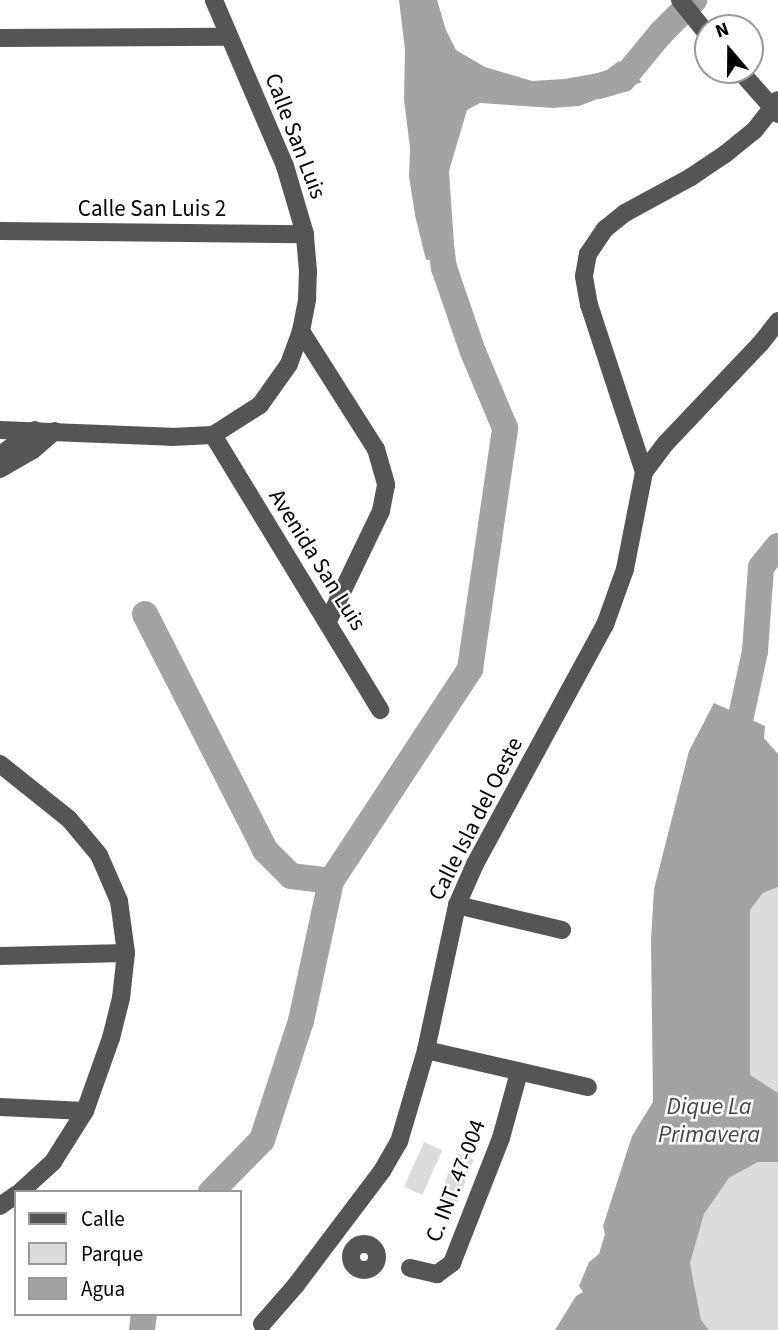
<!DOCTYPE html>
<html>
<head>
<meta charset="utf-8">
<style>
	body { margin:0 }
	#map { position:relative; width:778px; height:1330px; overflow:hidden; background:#fff; font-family:"Source Sans 3",sans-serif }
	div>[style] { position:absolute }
	.green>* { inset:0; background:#dcdcdc; transform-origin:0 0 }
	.water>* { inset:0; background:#a3a3a3 }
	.river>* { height:26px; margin:-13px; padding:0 13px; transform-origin:13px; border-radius:13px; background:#a3a3a3 }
	.minor>* { height:18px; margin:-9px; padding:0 9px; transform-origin:9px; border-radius:9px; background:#555 }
	.minor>.ring { margin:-9px; padding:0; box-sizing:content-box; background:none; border:18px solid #555; border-radius:50% }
	span { translate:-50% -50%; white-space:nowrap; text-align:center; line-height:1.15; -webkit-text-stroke:5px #fff; paint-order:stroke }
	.street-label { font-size:23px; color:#000 }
	.water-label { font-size:24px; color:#444; font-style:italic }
	.legend { position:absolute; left:14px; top:1190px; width:228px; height:126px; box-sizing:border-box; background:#fff; border:2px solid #999; margin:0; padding:9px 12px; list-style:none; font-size:21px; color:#000 }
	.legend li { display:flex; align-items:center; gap:14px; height:35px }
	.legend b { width:35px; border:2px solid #999 }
	.north { position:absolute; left:694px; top:14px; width:70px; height:70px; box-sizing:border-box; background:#fff; border:2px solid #999; border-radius:50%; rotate:340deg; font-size:19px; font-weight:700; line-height:28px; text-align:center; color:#000 }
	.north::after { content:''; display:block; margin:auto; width:24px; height:32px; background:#000; clip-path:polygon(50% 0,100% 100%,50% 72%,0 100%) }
</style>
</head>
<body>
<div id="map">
	<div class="green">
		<div style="clip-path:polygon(778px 887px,778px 1093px,750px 1076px,750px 910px,763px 893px)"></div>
		<div style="left:424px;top:1142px;width:20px;height:49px;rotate:24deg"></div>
		<div style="left:456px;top:1153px;width:19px;height:48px;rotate:21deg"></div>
		<div style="clip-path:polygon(758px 1162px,778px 1162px,778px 1330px,709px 1330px,701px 1320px,690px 1262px,704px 1214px,729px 1178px)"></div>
	</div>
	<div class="water">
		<div style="clip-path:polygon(399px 0,437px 0,446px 30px,456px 50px,485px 67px,532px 81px,564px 79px,604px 72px,619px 61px,642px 82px,579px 106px,553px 108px,480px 103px,467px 110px,449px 171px,455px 259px,426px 260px,415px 215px,409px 176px,410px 148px,404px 99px,405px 50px)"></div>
		<div style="clip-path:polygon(714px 703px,765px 726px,764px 738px,778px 754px,778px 887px,763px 893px,750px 910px,750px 1075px,778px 1093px,778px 1162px,758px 1162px,729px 1178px,704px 1214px,690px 1263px,701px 1320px,709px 1330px,555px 1330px,576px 1296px,583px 1292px,579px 1286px,589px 1262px,599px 1254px,605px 1234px,603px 1226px,632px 1136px,653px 1102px,651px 940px,654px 889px,689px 751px)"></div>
	</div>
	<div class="river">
		<div style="left:599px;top:86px;width:25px;rotate:-16deg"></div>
		<div style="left:623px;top:79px;width:60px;rotate:-50.4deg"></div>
		<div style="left:661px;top:33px;width:47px;rotate:-45deg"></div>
		<div style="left:145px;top:614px;width:265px;rotate:63deg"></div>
		<div style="left:265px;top:850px;width:37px;rotate:45deg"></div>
		<div style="left:291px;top:876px;width:40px;rotate:7.1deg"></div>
		<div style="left:331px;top:881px;width:254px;rotate:-56.7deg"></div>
		<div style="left:470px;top:669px;width:244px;rotate:-81.7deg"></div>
		<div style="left:505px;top:428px;width:82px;rotate:-112.8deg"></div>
		<div style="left:473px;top:352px;width:89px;rotate:-109deg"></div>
		<div style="left:444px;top:268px;width:43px;rotate:-97.9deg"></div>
		<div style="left:741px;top:716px;width:66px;rotate:-77.8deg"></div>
		<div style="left:755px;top:651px;width:84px;rotate:-85.9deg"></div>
		<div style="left:761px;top:567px;width:27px;rotate:-51deg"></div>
		<div style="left:211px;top:1192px;width:73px;rotate:-45.6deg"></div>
		<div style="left:262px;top:1140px;width:125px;rotate:-71.9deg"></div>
		<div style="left:301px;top:1021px;width:143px;rotate:-77.9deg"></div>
		<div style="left:142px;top:1330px;width:16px;rotate:-83deg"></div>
	</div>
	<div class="minor">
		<div style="left:680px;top:0;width:45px;rotate:51.3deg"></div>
		<div style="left:0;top:38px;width:228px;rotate:-0.3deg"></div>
		<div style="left:739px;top:70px;width:59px;rotate:48.4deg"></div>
		<div style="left:0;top:231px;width:305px;rotate:0.6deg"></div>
		<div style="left:301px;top:331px;width:140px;rotate:57.6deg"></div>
		<div style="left:376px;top:449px;width:37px;rotate:74deg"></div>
		<div style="left:386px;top:485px;width:26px;rotate:101deg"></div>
		<div style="left:381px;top:511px;width:122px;rotate:115.7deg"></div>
		<div style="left:0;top:430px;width:171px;rotate:2.3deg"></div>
		<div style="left:171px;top:437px;width:42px;rotate:-2.7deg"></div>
		<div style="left:213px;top:435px;width:56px;rotate:-32.6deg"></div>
		<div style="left:260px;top:405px;width:50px;rotate:-54.7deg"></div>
		<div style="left:289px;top:364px;width:35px;rotate:-70deg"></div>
		<div style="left:301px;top:331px;width:33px;rotate:-79deg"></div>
		<div style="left:307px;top:299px;width:28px;rotate:-88deg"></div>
		<div style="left:308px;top:271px;width:37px;rotate:-95deg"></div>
		<div style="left:305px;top:234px;width:71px;rotate:-106.4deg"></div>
		<div style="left:285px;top:166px;width:181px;rotate:-113.2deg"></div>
		<div style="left:213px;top:435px;width:322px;rotate:58.7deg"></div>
		<div style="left:0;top:455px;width:43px;rotate:-35.5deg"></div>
		<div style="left:0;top:469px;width:38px;rotate:-30deg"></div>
		<div style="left:33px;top:450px;width:29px;rotate:-41deg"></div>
		<div style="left:644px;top:472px;width:176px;rotate:-108.2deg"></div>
		<div style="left:589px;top:305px;width:29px;rotate:-100deg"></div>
		<div style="left:584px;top:276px;width:22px;rotate:-80deg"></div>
		<div style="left:588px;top:254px;width:30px;rotate:-56deg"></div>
		<div style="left:605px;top:229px;width:26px;rotate:-39deg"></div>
		<div style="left:625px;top:213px;width:75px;rotate:-28.6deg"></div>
		<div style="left:691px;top:177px;width:40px;rotate:-34deg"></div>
		<div style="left:724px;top:155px;width:38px;rotate:-39deg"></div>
		<div style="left:754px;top:131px;width:39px;rotate:-52deg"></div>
		<div style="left:0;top:764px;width:88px;rotate:38.6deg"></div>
		<div style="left:69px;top:819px;width:47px;rotate:50.2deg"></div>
		<div style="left:99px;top:855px;width:50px;rotate:66.5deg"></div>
		<div style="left:119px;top:901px;width:52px;rotate:82.3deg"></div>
		<div style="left:126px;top:953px;width:45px;rotate:96.3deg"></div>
		<div style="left:121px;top:998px;width:41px;rotate:104deg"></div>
		<div style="left:111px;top:1038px;width:77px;rotate:109.6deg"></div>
		<div style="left:85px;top:1111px;width:60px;rotate:122.1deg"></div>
		<div style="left:53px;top:1162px;width:45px;rotate:137.7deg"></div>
		<div style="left:457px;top:905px;width:108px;rotate:13.4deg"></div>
		<div style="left:0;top:956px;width:126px;rotate:-1.4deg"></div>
		<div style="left:426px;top:1050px;width:166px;rotate:12.9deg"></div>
		<div style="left:0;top:1107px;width:85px;rotate:2.7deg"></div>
		<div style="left:0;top:1206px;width:19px;rotate:-35deg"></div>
		<div class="ring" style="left:351px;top:1244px;width:8px;height:8px"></div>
		<div style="left:410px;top:1268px;width:28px;rotate:13deg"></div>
		<div style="left:437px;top:1274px;width:19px;rotate:-36deg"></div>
		<div style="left:452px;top:1263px;width:134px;rotate:-68.6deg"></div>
		<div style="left:501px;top:1138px;width:68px;rotate:-74.7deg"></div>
		<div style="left:262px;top:1324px;width:52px;rotate:-48.9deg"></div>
		<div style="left:296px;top:1285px;width:143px;rotate:-53deg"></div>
		<div style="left:382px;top:1171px;width:34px;rotate:-60deg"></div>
		<div style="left:399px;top:1142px;width:96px;rotate:-73.6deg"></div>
		<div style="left:426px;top:1050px;width:148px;rotate:-77.9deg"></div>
		<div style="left:457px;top:905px;width:45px;rotate:-66.3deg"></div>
		<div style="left:475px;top:864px;width:272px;rotate:-61.5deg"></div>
		<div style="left:605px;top:625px;width:59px;rotate:-70.3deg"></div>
		<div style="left:625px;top:569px;width:99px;rotate:-78.9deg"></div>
		<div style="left:644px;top:472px;width:36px;rotate:-53deg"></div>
		<div style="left:666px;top:443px;width:138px;rotate:-46.5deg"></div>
		<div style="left:761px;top:343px;width:28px;rotate:-52deg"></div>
	</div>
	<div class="street-label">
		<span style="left:295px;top:136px;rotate:69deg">Calle San Luis</span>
		<span style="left:152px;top:209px">Calle San Luis 2</span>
		<span style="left:317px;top:560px;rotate:58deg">Avenida San Luis</span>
		<span style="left:476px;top:819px;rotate:-63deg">Calle Isla del Oeste</span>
		<span style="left:456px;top:1181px;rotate:-69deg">C. INT. 47-004</span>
	</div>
	<div class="water-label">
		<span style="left:709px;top:1121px">Dique La<br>Primavera</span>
	</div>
	<ul class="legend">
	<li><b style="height:9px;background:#555"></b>Calle</li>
	<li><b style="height:19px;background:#dcdcdc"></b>Parque</li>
	<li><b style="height:19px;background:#a3a3a3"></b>Agua</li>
	</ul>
	<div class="north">N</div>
</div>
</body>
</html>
